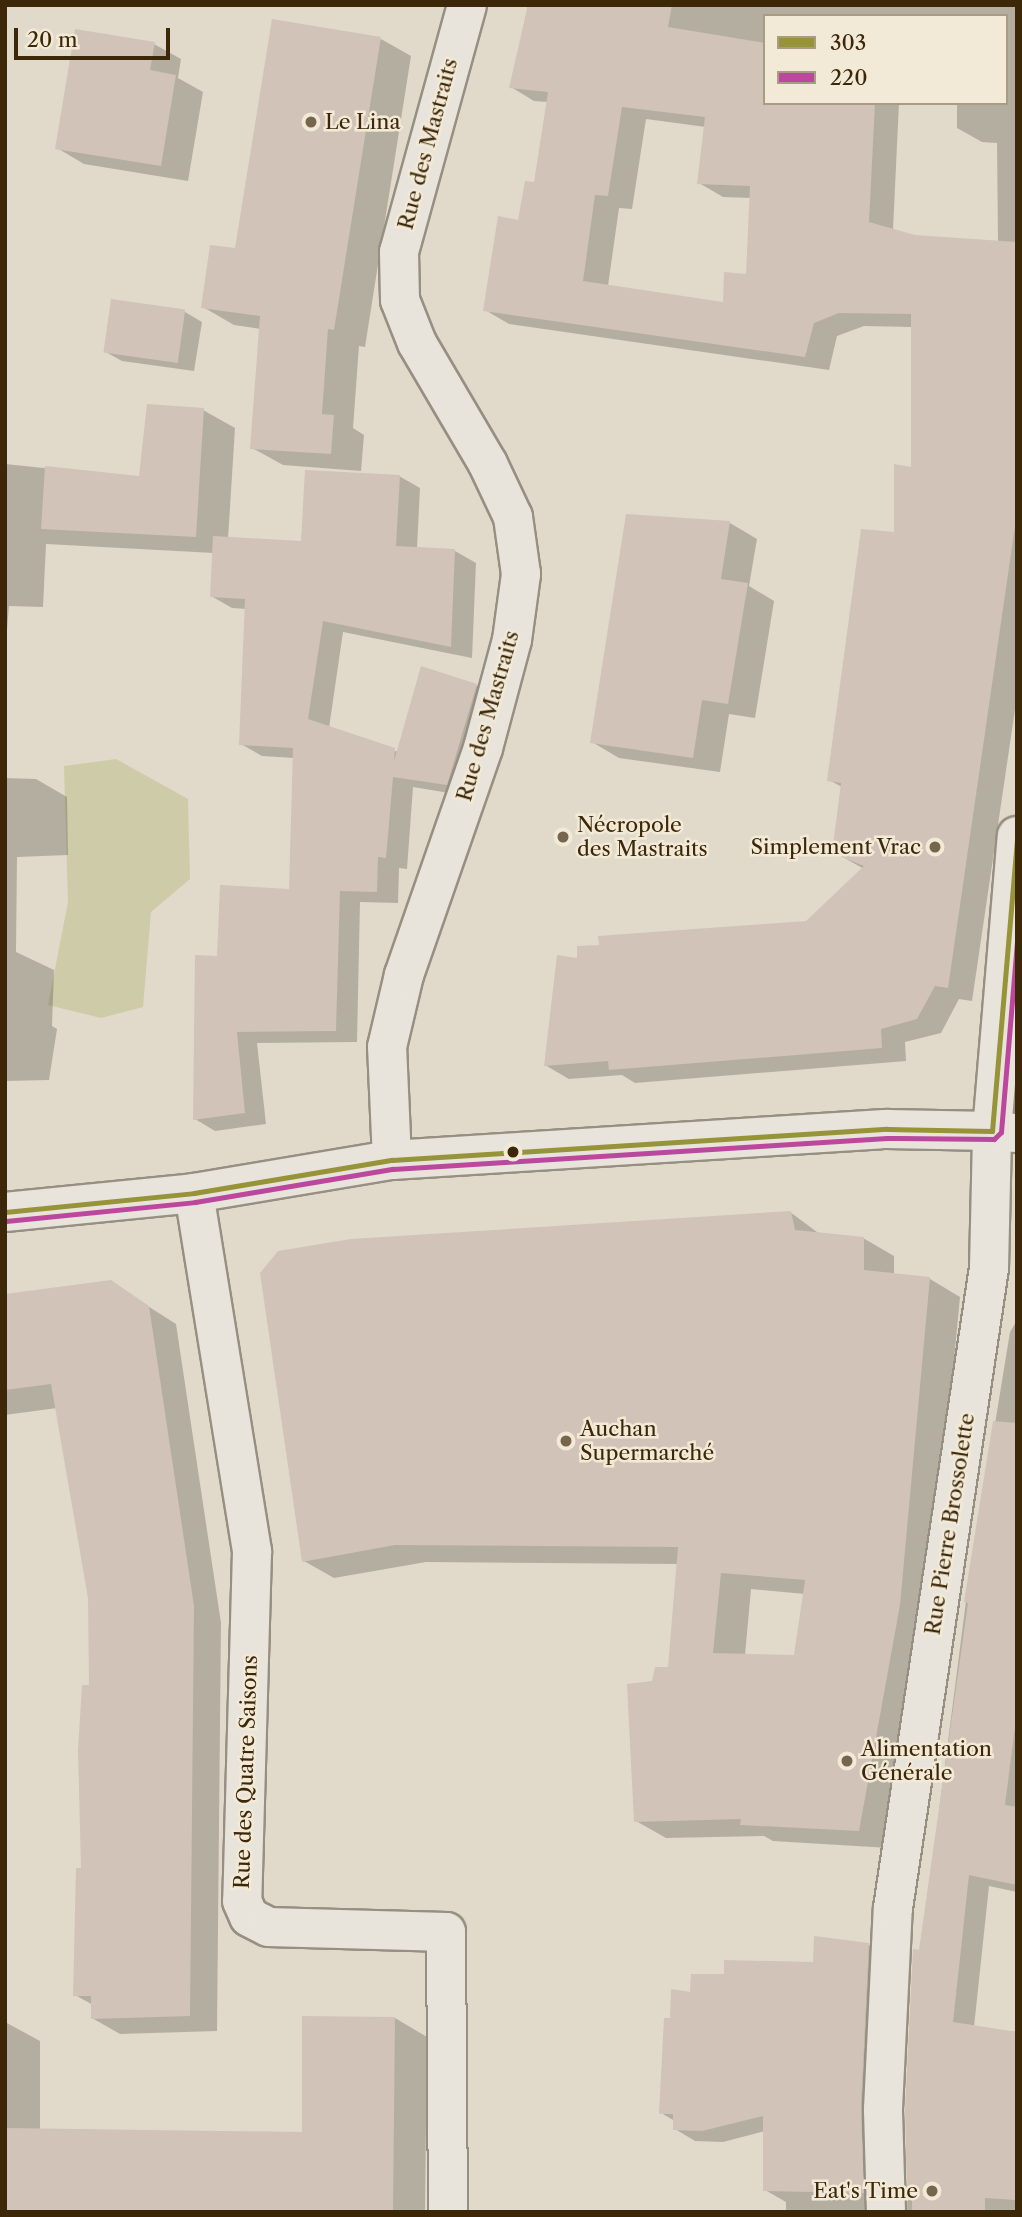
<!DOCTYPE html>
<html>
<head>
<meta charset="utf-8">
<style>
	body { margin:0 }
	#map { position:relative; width:1022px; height:2217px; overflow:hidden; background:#e1daca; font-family:"Libre Caslon Text",serif }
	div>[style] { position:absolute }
	.green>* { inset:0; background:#cecba9 }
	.shadow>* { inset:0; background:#0003 }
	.building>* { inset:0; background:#d1c3b7; transform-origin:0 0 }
	.roads { filter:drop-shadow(2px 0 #968f82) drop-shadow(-2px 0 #968f82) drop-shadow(0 2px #968f82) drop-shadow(0 -2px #968f82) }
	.minor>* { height:38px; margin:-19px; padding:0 19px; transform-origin:19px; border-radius:19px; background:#e8e4dc }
	.tertiary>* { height:38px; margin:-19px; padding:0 19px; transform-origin:19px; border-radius:19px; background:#e8e4dc }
	.bus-1>* { height:5px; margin:-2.5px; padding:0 2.5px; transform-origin:2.5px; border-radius:2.5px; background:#969338 }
	.bus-2>* { height:5px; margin:-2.5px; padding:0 2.5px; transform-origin:2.5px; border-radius:2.5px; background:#bb489d }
	.dots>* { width:19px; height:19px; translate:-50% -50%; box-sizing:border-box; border:4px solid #f2e9d6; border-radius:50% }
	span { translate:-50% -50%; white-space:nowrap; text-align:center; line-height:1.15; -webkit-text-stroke:5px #f2e9d6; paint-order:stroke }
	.poi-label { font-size:21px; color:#3c2709 }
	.left { translate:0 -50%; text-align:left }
	.right { translate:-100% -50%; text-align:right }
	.street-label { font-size:21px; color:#3c2709 }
	.frame { position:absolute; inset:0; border:7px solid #3c2709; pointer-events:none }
	.legend { position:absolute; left:763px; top:14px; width:245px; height:91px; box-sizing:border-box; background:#f2e9d6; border:2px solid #a99b84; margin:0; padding:9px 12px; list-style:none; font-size:21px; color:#3c2709 }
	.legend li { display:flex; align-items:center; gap:14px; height:35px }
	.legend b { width:35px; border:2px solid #a99b84 }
	.scale { position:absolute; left:14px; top:28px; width:156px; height:32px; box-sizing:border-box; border:4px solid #3c2709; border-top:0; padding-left:9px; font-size:21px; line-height:24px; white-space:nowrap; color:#3c2709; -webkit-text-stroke:5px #f2e9d6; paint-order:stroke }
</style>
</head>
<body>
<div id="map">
	<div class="green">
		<div style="clip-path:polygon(116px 759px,188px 799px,190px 879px,151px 912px,143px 1007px,101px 1018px,48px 1005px,68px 902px,64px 766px)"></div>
	</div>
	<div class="shadow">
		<div style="clip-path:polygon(evenodd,528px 5px,1017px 5px,1017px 696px,972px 1001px,959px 999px,941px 1033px,905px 1042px,906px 1061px,635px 1083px,622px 1075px,569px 1079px,545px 1065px,579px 960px,807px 923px,864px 869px,834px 852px,842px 787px,829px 780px,912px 469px,912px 327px,864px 326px,837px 336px,829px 370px,509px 324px,485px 310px,535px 184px,548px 102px,534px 101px,511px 87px,528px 5px,765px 16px,1006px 16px,1006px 103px,957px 103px,957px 128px,982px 142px,997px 143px,998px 243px,914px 236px,893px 230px,899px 103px,765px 103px,765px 16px,528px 5px,646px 119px,706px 127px,699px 183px,723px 197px,751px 198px,748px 275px,725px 304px,608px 286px,619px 208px,632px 209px,646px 119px)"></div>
		<div style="clip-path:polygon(381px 39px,411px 56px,365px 347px,359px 346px,353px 428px,364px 435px,361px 471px,283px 465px,252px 448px,261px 329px,234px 325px,203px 307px,236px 250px)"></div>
		<div style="clip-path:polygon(154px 44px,181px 59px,178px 78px,203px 92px,188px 181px,84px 164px,57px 148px)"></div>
		<div style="clip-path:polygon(112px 301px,185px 312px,202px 322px,194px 371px,122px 361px,104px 351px)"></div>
		<div style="clip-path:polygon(203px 410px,235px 428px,228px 539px,303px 543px,399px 476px,420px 488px,417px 549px,455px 551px,476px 563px,472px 658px,343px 632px,329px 728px,398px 752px,422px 669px,477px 686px,497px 698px,467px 796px,413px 787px,407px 869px,399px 868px,398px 903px,360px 902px,357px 1042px,257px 1043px,266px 1124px,215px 1131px,195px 1119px,219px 958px,291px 891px,294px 758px,262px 756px,241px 744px,247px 609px,232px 608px,211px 596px,214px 553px,46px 544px,43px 607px,9px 606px,5px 653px,5px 464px,141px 478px)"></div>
		<div style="clip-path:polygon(730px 523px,757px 539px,749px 586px,774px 601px,755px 718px,729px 714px,720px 772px,619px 758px,592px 742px)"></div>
		<div style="clip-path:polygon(5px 778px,36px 779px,67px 797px,68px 855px,17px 857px,16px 952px,54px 970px,52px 1026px,57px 1029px,49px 1080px,5px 1081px)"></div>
		<div style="clip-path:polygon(evenodd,790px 1212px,821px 1235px,863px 1238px,894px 1256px,894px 1275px,930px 1279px,960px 1297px,929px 1623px,889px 1848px,773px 1841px,764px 1836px,666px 1838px,636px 1821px,654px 1683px,670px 1668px,678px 1564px,426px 1562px,334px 1578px,304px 1561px,790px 1212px,751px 1589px,805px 1594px,795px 1657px,745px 1655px,751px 1589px)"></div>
		<div style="clip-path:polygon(110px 1282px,176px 1324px,221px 1623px,217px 2031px,120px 2034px,92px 2018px,93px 2005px,75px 1995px,90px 1687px,90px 1598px,57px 1408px,5px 1415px,5px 1295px)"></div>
		<div style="clip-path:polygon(1017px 1320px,1017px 1892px,989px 1886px,974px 2027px,1017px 2032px,1017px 2212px,907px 2212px,915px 1951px,921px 1952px,966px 1601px,1010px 1332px)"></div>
		<div style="clip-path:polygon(869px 1945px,889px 1956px,884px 2212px,786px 2212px,786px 2202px,765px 2190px,765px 2131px,723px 2142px,695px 2141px,675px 2129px,675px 2121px,661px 2113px,672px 2020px,692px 1993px,726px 1976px,814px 1964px)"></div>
		<div style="clip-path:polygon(395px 2018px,427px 2037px,425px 2212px,5px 2212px,5px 2022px,40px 2041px,40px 2130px,304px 2134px)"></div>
	</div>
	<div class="building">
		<div style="clip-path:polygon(evenodd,528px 5px,672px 5px,668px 27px,765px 43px,765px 103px,875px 103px,869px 222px,915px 235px,1017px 242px,1017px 512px,948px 988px,935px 986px,917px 1019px,881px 1029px,882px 1048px,609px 1070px,608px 1061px,544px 1066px,557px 955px,577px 958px,577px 946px,599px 945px,598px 936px,806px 921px,864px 866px,832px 853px,841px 783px,827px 781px,861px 529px,894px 532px,894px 464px,911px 467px,911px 314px,839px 313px,814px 323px,805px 357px,483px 311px,498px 216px,518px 220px,525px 181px,534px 182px,548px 92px,509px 88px,528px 5px,622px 107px,705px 117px,697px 184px,750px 186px,746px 274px,724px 272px,723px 302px,583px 281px,595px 195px,608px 196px,622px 107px)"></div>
		<div style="clip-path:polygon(272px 19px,381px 37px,334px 330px,328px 329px,322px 414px,334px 415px,331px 454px,250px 449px,260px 316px,201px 308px,210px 245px,235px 248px)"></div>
		<div style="clip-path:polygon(75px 29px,155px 42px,150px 70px,176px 75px,161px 166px,55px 149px)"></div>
		<div style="left:111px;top:299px;width:75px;height:54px;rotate:8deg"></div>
		<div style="clip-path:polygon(147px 404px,204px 408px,196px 537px,41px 529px,45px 466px,139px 476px)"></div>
		<div style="clip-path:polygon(305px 470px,400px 475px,396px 546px,455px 549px,451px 647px,323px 621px,308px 719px,395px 748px,394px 761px,421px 666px,477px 684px,447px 785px,393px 777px,386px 858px,378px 857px,377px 892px,340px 891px,336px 1031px,237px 1032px,245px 1113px,193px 1120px,195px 955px,217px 956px,220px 885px,289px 889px,293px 748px,239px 745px,245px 599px,210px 597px,213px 536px,301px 541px)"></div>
		<div style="clip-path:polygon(626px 514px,730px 521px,721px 579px,748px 583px,728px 704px,702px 700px,693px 758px,590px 743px)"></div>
		<div style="clip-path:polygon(evenodd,791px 1211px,795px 1230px,864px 1237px,864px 1270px,930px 1277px,900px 1605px,859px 1831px,740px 1825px,741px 1819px,634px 1822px,627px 1684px,652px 1681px,655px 1667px,668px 1667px,678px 1547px,395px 1545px,302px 1562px,260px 1273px,278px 1251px,351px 1239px,791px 1211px,721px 1573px,805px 1580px,794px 1655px,713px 1653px,721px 1573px)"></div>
		<div style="clip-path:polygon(111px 1280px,149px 1306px,194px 1606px,190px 2016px,91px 2019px,91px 1996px,73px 1996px,76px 1868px,81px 1868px,78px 1750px,82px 1685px,89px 1685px,88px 1598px,51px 1384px,5px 1390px,5px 1294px)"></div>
		<div style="clip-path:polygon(993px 1421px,1017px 1423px,1017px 1711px,1005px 1805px,1017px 1807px,1017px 1885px,969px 1875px,953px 2022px,1017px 2032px,1015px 2200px,985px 2198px,985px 2212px,912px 2212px,912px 2195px,907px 2195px,905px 2109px,913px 1949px,919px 1950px,968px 1603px,964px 1602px)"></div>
		<div style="clip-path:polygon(814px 1936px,869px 1943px,861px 2108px,864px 2193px,763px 2191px,763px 2116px,702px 2131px,673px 2130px,673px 2114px,659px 2114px,664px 2018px,670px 2018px,671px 1989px,690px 1992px,691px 1974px,724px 1974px,724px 1960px,813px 1962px)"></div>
		<div style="clip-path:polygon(302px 2016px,395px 2017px,393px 2212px,5px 2212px,5px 2128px,302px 2132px)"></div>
	</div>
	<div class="roads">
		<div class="minor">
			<div style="left:392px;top:1160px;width:113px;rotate:-92.5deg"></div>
			<div style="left:387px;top:1047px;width:74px;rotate:-76.7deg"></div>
			<div style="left:404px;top:975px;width:240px;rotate:-70.8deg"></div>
			<div style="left:483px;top:748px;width:112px;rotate:-75deg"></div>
			<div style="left:512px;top:640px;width:67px;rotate:-82.2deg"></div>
			<div style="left:521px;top:574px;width:58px;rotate:-98deg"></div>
			<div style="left:513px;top:517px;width:59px;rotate:-115.3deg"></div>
			<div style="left:488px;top:464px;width:140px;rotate:-120.4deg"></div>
			<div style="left:417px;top:343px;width:46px;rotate:-111.6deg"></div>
			<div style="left:400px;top:300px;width:48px;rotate:-91.2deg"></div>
			<div style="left:399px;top:252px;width:256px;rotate:-74.6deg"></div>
			<div style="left:194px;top:1193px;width:363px;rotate:80.8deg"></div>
			<div style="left:252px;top:1551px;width:350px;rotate:91.6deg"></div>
			<div style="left:242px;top:1901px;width:17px;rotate:66deg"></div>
			<div style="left:249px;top:1917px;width:22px;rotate:27deg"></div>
			<div style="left:269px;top:1927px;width:177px;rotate:1.6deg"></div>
			<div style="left:446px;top:1932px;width:280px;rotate:89.6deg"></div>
			<div style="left:886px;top:2212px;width:103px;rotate:-91.7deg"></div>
			<div style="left:883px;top:2109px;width:201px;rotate:-87.2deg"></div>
			<div style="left:893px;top:1908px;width:647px;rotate:-81.47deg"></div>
			<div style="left:989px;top:1268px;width:137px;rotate:-88.7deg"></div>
			<div style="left:992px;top:1131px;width:25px;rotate:5deg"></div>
		</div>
		<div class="tertiary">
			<div style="left:5px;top:1212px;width:190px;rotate:-5.7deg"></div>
			<div style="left:194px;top:1193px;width:201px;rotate:-9.5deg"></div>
			<div style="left:392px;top:1160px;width:496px;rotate:-3.6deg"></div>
			<div style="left:887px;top:1129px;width:105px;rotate:1.1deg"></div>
			<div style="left:992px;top:1131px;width:296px;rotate:-85.2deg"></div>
		</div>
	</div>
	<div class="bus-1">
		<div style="left:992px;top:1131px;width:293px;rotate:-85.1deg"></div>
		<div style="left:5px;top:1212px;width:190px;rotate:-5.7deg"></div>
		<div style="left:194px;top:1193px;width:201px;rotate:-9.5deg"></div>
		<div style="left:392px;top:1160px;width:496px;rotate:-3.6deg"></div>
		<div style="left:887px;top:1129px;width:105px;rotate:1.1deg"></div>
	</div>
	<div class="bus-2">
		<div style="left:6px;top:1221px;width:190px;rotate:-5.7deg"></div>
		<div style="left:195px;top:1202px;width:201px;rotate:-9.5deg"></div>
		<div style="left:393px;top:1169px;width:495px;rotate:-3.6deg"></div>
		<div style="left:887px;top:1138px;width:107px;rotate:0.5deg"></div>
		<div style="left:994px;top:1139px;width:10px;rotate:-45deg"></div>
		<div style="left:1001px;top:1132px;width:190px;rotate:-85.2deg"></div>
	</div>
	<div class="dots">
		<div style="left:311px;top:122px;background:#76664d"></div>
		<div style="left:563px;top:837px;background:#76664d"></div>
		<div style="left:935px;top:847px;background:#76664d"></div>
		<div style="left:513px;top:1152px;background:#3c2709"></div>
		<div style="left:566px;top:1441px;background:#76664d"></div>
		<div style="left:847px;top:1761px;background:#76664d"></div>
		<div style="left:932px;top:2191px;background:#76664d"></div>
	</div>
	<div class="poi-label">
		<span class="left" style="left:325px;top:122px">Le Lina</span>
		<span class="left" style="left:577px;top:837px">Nécropole<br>des Mastraits</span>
		<span class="right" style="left:921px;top:847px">Simplement Vrac</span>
		<span class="left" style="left:580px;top:1441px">Auchan<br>Supermarché</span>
		<span class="left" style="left:861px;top:1761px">Alimentation<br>Générale</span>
		<span class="right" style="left:918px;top:2191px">Eat's Time</span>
	</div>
	<div class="street-label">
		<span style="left:428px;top:144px;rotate:-75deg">Rue des Mastraits</span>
		<span style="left:488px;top:716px;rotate:-74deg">Rue des Mastraits</span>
		<span style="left:950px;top:1524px;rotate:-81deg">Rue Pierre Brossolette</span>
		<span style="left:246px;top:1772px;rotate:-88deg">Rue des Quatre Saisons</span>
	</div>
	<div class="frame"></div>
	<ul class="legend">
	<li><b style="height:9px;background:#969338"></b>303</li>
	<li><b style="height:9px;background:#bb489d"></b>220</li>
	</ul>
	<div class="scale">20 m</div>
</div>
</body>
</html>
